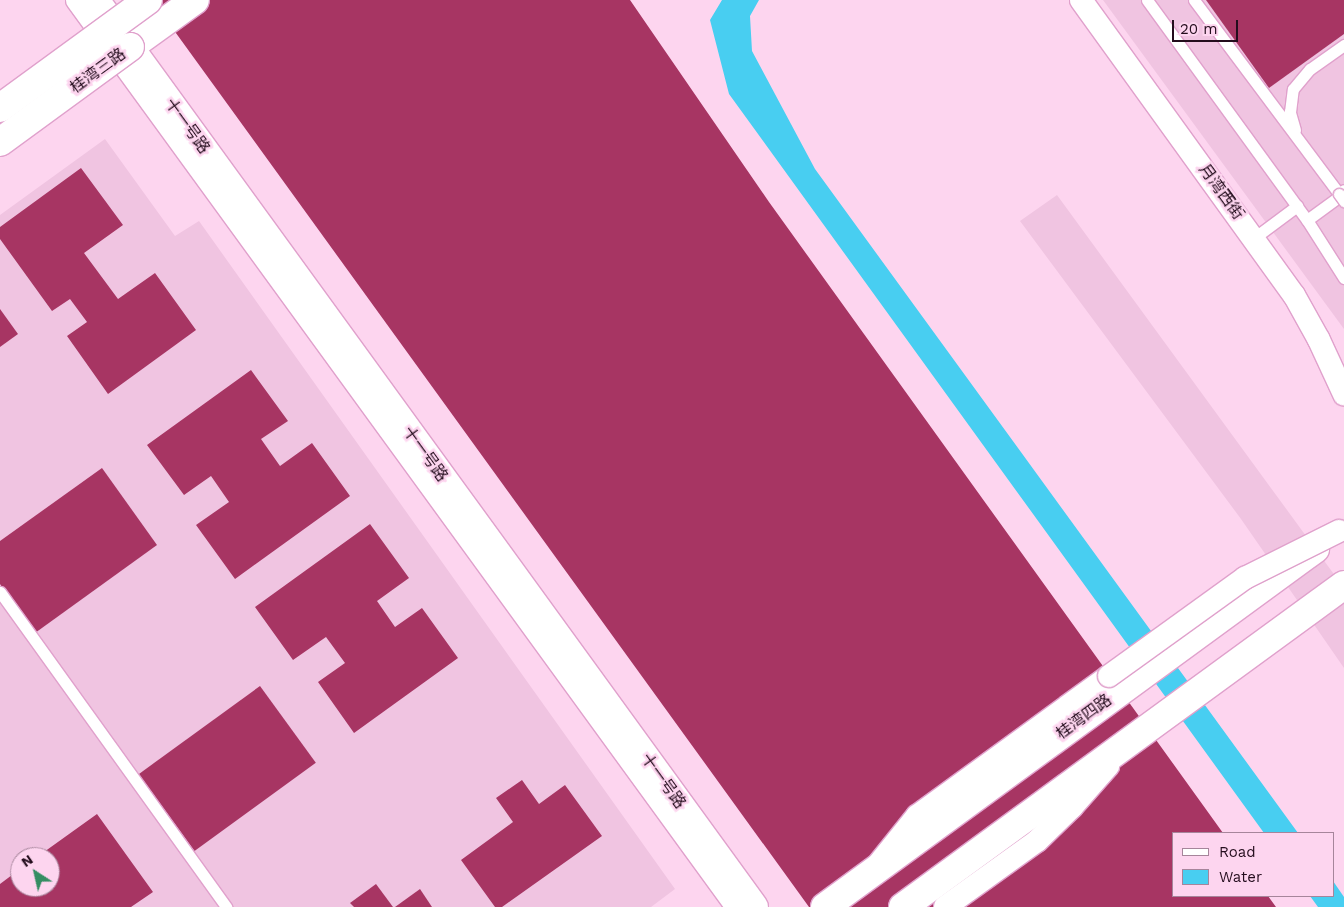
<!DOCTYPE html>
<html>
<head>
<meta charset="utf-8">
<style>
	body { margin:0 }
	#map { position:relative; width:1344px; height:907px; overflow:hidden; background:#fdd5ef; font-family:"Work Sans","Noto Sans SC",sans-serif }
	div>[style] { position:absolute }
	.built>* { inset:0; background:#f0c4e1 }
	.water>* { inset:0; background:#48cef1 }
	.building>* { inset:0; background:#a73563; transform-origin:0 0 }
	.roads { filter:drop-shadow(1px 0 #e0a1cc) drop-shadow(-1px 0 #e0a1cc) drop-shadow(0 1px #e0a1cc) drop-shadow(0 -1px #e0a1cc) }
	.lane>* { height:11px; margin:-5.5px; padding:0 5.5px; transform-origin:5.5px; border-radius:5.5px; background:#fff }
	.street>* { height:22px; margin:-11px; padding:0 11px; transform-origin:11px; border-radius:11px; background:#fff }
	.secondary>* { height:28px; margin:-14px; padding:0 14px; transform-origin:14px; border-radius:14px; background:#fff }
	.primary>* { height:28px; margin:-14px; padding:0 14px; transform-origin:14px; border-radius:14px; background:#fff }
	.bridges { filter:drop-shadow(1px 0 #e0a1cc) drop-shadow(-1px 0 #e0a1cc) drop-shadow(0 1px #e0a1cc) drop-shadow(0 -1px #e0a1cc) }
	.lane-bridge>* { height:11px; margin:-5.5px; padding:0 5.5px; transform-origin:5.5px; border-radius:5.5px; background:#fff }
	.street-bridge>* { height:22px; margin:-11px; padding:0 11px; transform-origin:11px; border-radius:11px; background:#fff }
	.secondary-bridge>* { height:28px; margin:-14px; padding:0 14px; transform-origin:14px; border-radius:14px; background:#fff }
	span { translate:-50% -50%; white-space:nowrap; text-align:center; line-height:1.15; -webkit-text-stroke:5px #fdd5ef; paint-order:stroke }
	.street-label { font-size:16px; color:#240d1d }
	.legend { position:absolute; left:1172px; top:832px; width:162px; height:65px; box-sizing:border-box; background:#fdd5ef; border:1px solid #a6859b; margin:0; padding:6px 9px; list-style:none; font-size:15px; color:#240d1d }
	.legend li { display:flex; align-items:center; gap:10px; height:25px }
	.legend b { width:25px; border:1px solid #a6859b }
	.north { position:absolute; left:10px; top:847px; width:50px; height:50px; box-sizing:border-box; background:#fdd5ef; border:1px solid #a6859b; border-radius:50%; rotate:325deg; font-size:14px; font-weight:700; line-height:20px; text-align:center; color:#240d1d }
	.north::after { content:''; display:block; margin:auto; width:18px; height:22px; background:#348d62; clip-path:polygon(50% 0,100% 100%,50% 72%,0 100%) }
	.scale { position:absolute; left:1172px; top:20px; width:66px; height:22px; box-sizing:border-box; border:2px solid #240d1d; border-top:0; padding-left:6px; font-size:15px; line-height:18px; white-space:nowrap; color:#240d1d; -webkit-text-stroke:4px #fdd5ef; paint-order:stroke }
</style>
</head>
<body>
<div id="map">
	<div class="built">
		<div style="clip-path:polygon(1103px 0,1344px 0,1344px 329px)"></div>
		<div style="clip-path:polygon(evenodd,105px 139px,175px 236px,199px 221px,675px 889px,651px 907px,0 907px,0 215px,105px 139px,20px 857px,50px 857px,50px 887px,20px 887px,20px 857px)"></div>
		<div style="clip-path:polygon(1057px 195px,1344px 588px,1344px 668px,1241px 519px,1020px 221px)"></div>
	</div>
	<div class="water">
		<div style="clip-path:polygon(722px 0,759px 0,750px 16px,752px 51px,815px 169px,1298px 833px,1264px 833px,729px 94px,710px 20px)"></div>
		<div style="clip-path:polygon(1333px 881px,1344px 897px,1344px 907px,1318px 907px,1310px 896px,1333px 896px)"></div>
	</div>
	<div class="building">
		<div style="clip-path:polygon(152px 0,630px 0,769px 202px,1223px 833px,1173px 833px,1173px 896px,1268px 896px,1276px 907px,809px 907px)"></div>
		<div style="clip-path:polygon(1206px 0,1344px 0,1344px 34px,1269px 88px)"></div>
		<div style="clip-path:polygon(81px 168px,123px 225px,84px 253px,118px 299px,155px 273px,196px 330px,108px 394px,67px 336px,87px 322px,70px 299px,52px 311px,0 239px,0 227px)"></div>
		<div style="clip-path:polygon(0 309px,18px 334px,0 347px)"></div>
		<div style="clip-path:polygon(251px 370px,288px 421px,261px 439px,280px 466px,312px 443px,350px 496px,235px 579px,196px 525px,229px 502px,211px 476px,184px 495px,147px 445px)"></div>
		<div style="clip-path:polygon(102px 468px,157px 545px,35px 633px,0 584px,0 541px)"></div>
		<div style="clip-path:polygon(370px 524px,409px 578px,377px 601px,395px 627px,422px 608px,458px 658px,354px 733px,318px 682px,345px 663px,326px 637px,293px 660px,255px 607px)"></div>
		<div style="left:260px;top:686px;width:95px;height:150px;rotate:54deg"></div>
		<div style="clip-path:polygon(522px 780px,539px 804px,565px 785px,602px 836px,502px 907px,495px 907px,461px 860px,513px 822px,496px 798px)"></div>
		<div style="clip-path:polygon(97px 814px,153px 892px,131px 907px,0 907px,0 884px,20px 869px,20px 887px,50px 887px,50px 857px,37px 857px)"></div>
		<div style="clip-path:polygon(376px 884px,393px 907px,354px 907px,350px 903px)"></div>
		<div style="clip-path:polygon(420px 889px,432px 907px,395px 907px)"></div>
	</div>
	<div class="roads">
		<div class="lane">
			<div style="left:1147px;top:0;width:272px;rotate:54deg"></div>
			<div style="left:1307px;top:220px;width:69px;rotate:57.5deg"></div>
			<div style="left:1194px;top:0;width:242px;rotate:53.2deg"></div>
			<div style="left:1339px;top:194px;width:6px;rotate:-39deg"></div>
			<div style="left:1295px;top:130px;width:19px;rotate:-106deg"></div>
			<div style="left:1290px;top:112px;width:23px;rotate:-83deg"></div>
			<div style="left:1293px;top:89px;width:26px;rotate:-50deg"></div>
			<div style="left:1310px;top:69px;width:42px;rotate:-35.2deg"></div>
			<div style="left:1307px;top:220px;width:46px;rotate:-36.1deg"></div>
			<div style="left:1254px;top:238px;width:54px;rotate:-36.7deg"></div>
			<div style="left:0;top:592px;width:388px;rotate:54.3deg"></div>
		</div>
		<div class="street">
			<div style="left:77px;top:0;width:1122px;rotate:53.96deg"></div>
			<div style="left:1081px;top:0;width:364px;rotate:54.2deg"></div>
			<div style="left:1294px;top:295px;width:51px;rotate:60.9deg"></div>
			<div style="left:1319px;top:340px;width:60px;rotate:65.2deg"></div>
			<div style="left:880px;top:862px;width:59px;rotate:-51.2deg"></div>
			<div style="left:917px;top:816px;width:238px;rotate:-36.1deg"></div>
			<div style="left:945px;top:907px;width:113px;rotate:-35.7deg"></div>
			<div style="left:1037px;top:841px;width:49px;rotate:-44.2deg"></div>
			<div style="left:1072px;top:807px;width:55px;rotate:-48.7deg"></div>
		</div>
		<div class="secondary">
			<div style="left:95px;top:0;width:1121px;rotate:54deg"></div>
			<div style="left:130px;top:47px;width:80px;rotate:-35.9deg"></div>
		</div>
		<div class="primary">
			<div style="left:825px;top:907px;width:607px;rotate:-36.15deg"></div>
			<div style="left:903px;top:907px;width:546px;rotate:-36.14deg"></div>
		</div>
	</div>
	<div class="bridges">
		<div class="lane-bridge">
			<div style="left:1339px;top:194px;width:9px;rotate:54deg"></div>
		</div>
		<div class="street-bridge">
			<div style="left:1109px;top:676px;width:168px;rotate:-35.8deg"></div>
			<div style="left:1245px;top:578px;width:105px;rotate:-26.6deg"></div>
		</div>
		<div class="secondary-bridge">
			<div style="left:0;top:108px;width:183px;rotate:-36.1deg"></div>
			<div style="left:0;top:142px;width:161px;rotate:-36.2deg"></div>
		</div>
	</div>
	<div class="street-label">
		<span style="left:98px;top:71px;rotate:-36deg">桂湾三路</span>
		<span style="left:187px;top:126px;rotate:54deg">十一号路</span>
		<span style="left:1221px;top:192px;rotate:54deg">月湾西街</span>
		<span style="left:425px;top:454px;rotate:54deg">十一号路</span>
		<span style="left:1084px;top:717px;rotate:-36deg">桂湾四路</span>
		<span style="left:663px;top:781px;rotate:54deg">十一号路</span>
	</div>
	<ul class="legend">
	<li><b style="height:6px;background:#fff"></b>Road</li>
	<li><b style="height:14px;background:#48cef1"></b>Water</li>
	</ul>
	<div class="north">N</div>
	<div class="scale">20 m</div>
</div>
</body>
</html>
